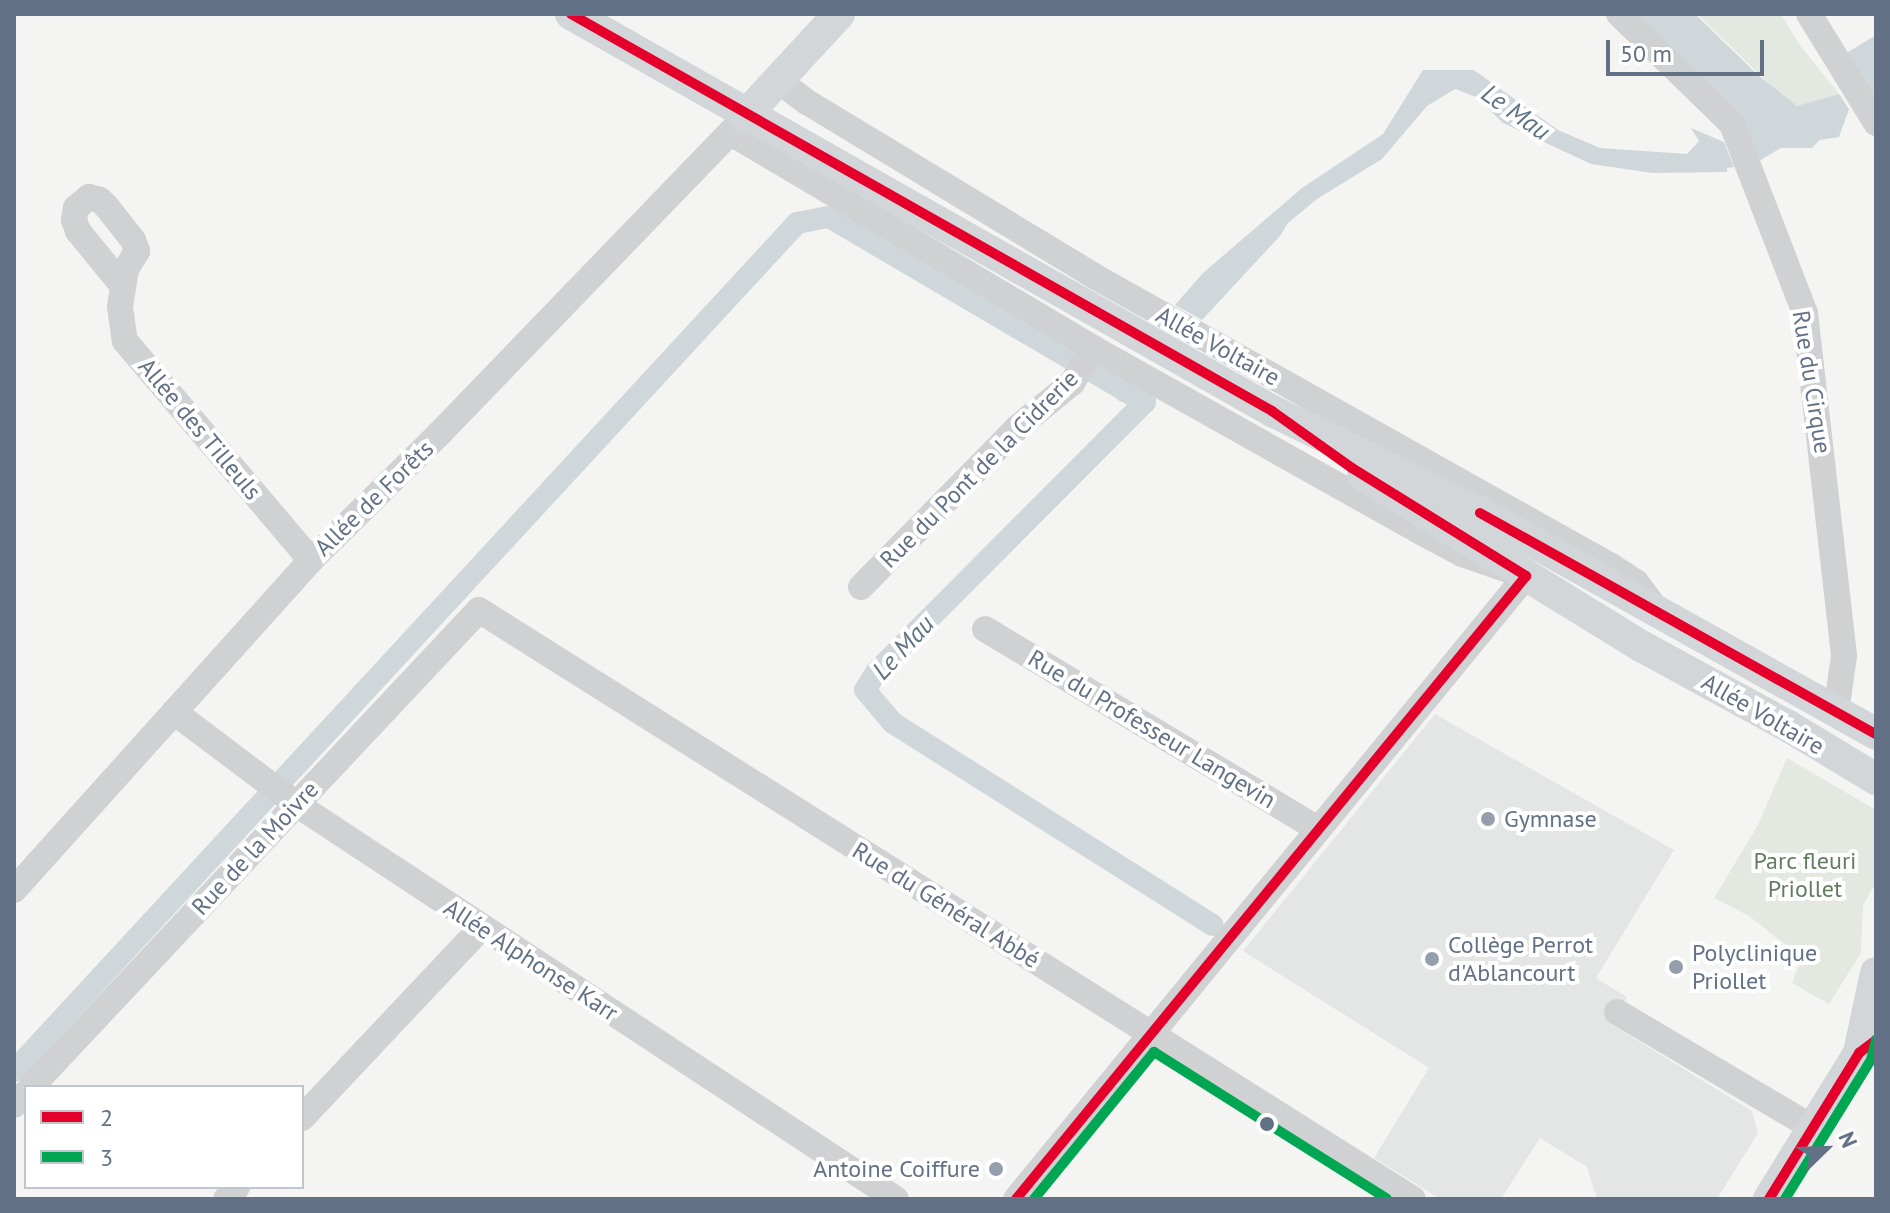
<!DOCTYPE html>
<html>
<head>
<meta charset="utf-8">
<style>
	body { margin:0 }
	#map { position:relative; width:1890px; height:1213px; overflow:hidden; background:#f4f5f3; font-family:"PT Sans",sans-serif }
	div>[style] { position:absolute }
	.built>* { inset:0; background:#e4e6e5 }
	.green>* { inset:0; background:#e3e8e1 }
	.water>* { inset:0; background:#d0d7da }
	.canal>* { height:22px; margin:-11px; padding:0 11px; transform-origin:11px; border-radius:11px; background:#d0d7da }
	.minor>* { height:26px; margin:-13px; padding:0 13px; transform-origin:13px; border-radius:13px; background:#d0d1d2 }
	.major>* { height:32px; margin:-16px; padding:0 16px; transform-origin:16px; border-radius:16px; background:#d2d6d9 }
	.bus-1>* { height:10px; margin:-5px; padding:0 5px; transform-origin:5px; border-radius:5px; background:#e4002b }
	.bus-2>* { height:10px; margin:-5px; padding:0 5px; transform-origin:5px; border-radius:5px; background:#00a651 }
	.dots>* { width:22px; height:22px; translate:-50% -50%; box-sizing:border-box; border:4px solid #fff; border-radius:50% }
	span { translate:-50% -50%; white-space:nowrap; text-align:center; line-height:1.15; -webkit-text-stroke:8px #fff; paint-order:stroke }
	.street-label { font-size:24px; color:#627185 }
	.poi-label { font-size:24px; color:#627185 }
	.left { translate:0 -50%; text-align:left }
	.right { translate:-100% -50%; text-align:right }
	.park-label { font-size:24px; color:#647c62 }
	.water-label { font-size:26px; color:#5e7483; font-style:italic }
	.frame { position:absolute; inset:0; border:16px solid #627185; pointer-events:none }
	.legend { position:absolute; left:24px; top:1085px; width:280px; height:104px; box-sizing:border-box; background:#fff; border:2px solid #c0c6ce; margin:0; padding:10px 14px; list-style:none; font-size:24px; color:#627185 }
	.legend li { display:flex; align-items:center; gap:16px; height:40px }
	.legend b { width:40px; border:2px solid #c0c6ce }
	.north { position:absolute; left:1786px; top:1109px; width:80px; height:80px; -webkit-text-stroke:6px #fff; paint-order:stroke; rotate:67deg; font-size:22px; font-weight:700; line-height:32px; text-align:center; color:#627185 }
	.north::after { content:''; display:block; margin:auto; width:28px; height:36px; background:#627185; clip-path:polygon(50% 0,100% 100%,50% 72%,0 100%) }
	.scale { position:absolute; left:1606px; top:40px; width:158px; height:36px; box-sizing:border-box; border:4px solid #627185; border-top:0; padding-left:10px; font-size:24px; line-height:28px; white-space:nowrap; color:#627185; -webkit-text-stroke:6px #fff; paint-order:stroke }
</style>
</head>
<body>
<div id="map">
	<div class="built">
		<div style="clip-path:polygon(1435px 714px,1674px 850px,1596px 978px,1627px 997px,1611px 1024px,1752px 1111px,1758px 1133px,1717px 1199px,1597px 1199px,1587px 1167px,1540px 1138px,1501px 1199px,1440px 1199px,1374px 1158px,1429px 1068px,1243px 951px)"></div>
	</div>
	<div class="green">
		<div style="clip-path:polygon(1697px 14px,1781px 14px,1799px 44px,1839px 94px,1798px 106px,1783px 97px)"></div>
		<div style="clip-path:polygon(1787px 758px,1876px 810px,1876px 883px,1863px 905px,1861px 953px,1829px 1004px,1792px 983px,1804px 953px,1782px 942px,1749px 916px,1714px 898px,1758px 825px)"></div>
	</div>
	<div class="water">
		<div style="clip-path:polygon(1634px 14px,1695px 14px,1758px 75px,1797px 106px,1839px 94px,1849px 109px,1839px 137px,1820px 140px,1812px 148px,1781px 148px,1759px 161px)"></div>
		<div style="clip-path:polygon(1876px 35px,1876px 101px,1845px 54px)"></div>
		<div style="clip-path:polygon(1423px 70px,1474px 70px,1558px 130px,1600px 148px,1687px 154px,1699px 141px,1691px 128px,1724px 142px,1734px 167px,1727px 168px,1727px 172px,1652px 173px,1591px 164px,1503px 123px,1476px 97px,1455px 89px,1427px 106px,1382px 159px,1317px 199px,1288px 223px,1280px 236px,1202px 320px,1175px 305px,1203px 273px,1302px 188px,1383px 134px)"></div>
	</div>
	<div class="canal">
		<div style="left:1133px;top:380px;width:14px;rotate:126deg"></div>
		<div style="left:1125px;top:391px;width:23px;rotate:29deg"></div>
		<div style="left:1145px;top:402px;width:380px;rotate:134.9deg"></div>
		<div style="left:877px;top:671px;width:22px;rotate:122deg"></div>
		<div style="left:865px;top:690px;width:43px;rotate:49.7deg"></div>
		<div style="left:893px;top:723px;width:378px;rotate:32.3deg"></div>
		<div style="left:14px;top:1071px;width:1154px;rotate:-47.28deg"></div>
		<div style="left:797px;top:223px;width:33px;rotate:-11deg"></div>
		<div style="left:829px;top:217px;width:343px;rotate:30.4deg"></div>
	</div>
	<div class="minor">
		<div style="left:1619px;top:14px;width:158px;rotate:44.2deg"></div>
		<div style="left:1732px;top:124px;width:203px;rotate:68.9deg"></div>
		<div style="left:1805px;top:313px;width:345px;rotate:83.5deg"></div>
		<div style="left:1844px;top:656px;width:57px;rotate:98.1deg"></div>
		<div style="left:1809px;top:14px;width:128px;rotate:58.4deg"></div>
		<div style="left:779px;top:81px;width:35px;rotate:37deg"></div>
		<div style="left:807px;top:102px;width:336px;rotate:31.2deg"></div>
		<div style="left:1094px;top:276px;width:593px;rotate:29.29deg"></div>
		<div style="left:1611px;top:566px;width:30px;rotate:33deg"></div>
		<div style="left:1636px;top:582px;width:25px;rotate:53deg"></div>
		<div style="left:731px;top:133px;width:421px;rotate:30.7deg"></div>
		<div style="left:1093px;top:348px;width:374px;rotate:29.3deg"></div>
		<div style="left:1419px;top:531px;width:49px;rotate:28.1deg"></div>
		<div style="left:1462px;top:554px;width:68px;rotate:19deg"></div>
		<div style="left:1526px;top:576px;width:805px;rotate:129.3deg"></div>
		<div style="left:122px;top:285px;width:70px;rotate:-129.2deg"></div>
		<div style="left:78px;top:231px;width:12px;rotate:-110deg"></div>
		<div style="left:74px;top:220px;width:12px;rotate:-81deg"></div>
		<div style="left:76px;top:208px;width:17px;rotate:-40deg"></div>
		<div style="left:89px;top:197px;width:11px;rotate:15deg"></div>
		<div style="left:100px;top:200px;width:10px;rotate:45deg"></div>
		<div style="left:107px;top:207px;width:42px;rotate:51.8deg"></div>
		<div style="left:133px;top:240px;width:12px;rotate:70deg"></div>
		<div style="left:137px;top:251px;width:21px;rotate:121deg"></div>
		<div style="left:126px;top:269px;width:38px;rotate:99deg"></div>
		<div style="left:120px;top:307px;width:34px;rotate:82deg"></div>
		<div style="left:125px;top:341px;width:287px;rotate:49.7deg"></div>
		<div style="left:861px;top:587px;width:224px;rotate:-45.5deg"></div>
		<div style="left:1018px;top:427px;width:70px;rotate:-39.2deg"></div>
		<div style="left:1072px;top:383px;width:41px;rotate:-59deg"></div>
		<div style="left:985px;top:629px;width:388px;rotate:31deg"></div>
		<div style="left:174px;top:712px;width:153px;rotate:37deg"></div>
		<div style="left:296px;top:804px;width:718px;rotate:33.36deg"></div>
		<div style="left:14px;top:890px;width:444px;rotate:-48deg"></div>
		<div style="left:311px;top:560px;width:180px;rotate:-44.5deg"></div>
		<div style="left:439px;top:434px;width:436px;rotate:-46deg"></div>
		<div style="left:1617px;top:1012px;width:228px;rotate:30.6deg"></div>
		<div style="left:31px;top:1087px;width:654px;rotate:-46.8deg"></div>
		<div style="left:479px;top:610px;width:1104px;rotate:32.24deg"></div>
		<div style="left:14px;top:1105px;width:17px;rotate:-45deg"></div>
		<div style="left:302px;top:1118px;width:261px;rotate:-46.7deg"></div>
		<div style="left:226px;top:1199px;width:16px;rotate:-47deg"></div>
	</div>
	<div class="major">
		<div style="left:571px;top:14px;width:806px;rotate:29.52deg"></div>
		<div style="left:1272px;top:411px;width:233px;rotate:26deg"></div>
		<div style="left:1481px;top:513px;width:453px;rotate:29.2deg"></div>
		<div style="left:744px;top:117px;width:140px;rotate:-47.3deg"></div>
		<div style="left:1363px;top:475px;width:329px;rotate:31.6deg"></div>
		<div style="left:1643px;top:647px;width:165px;rotate:28.6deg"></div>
		<div style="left:1788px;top:726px;width:103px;rotate:31.1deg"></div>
		<div style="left:1859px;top:1053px;width:82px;rotate:-78deg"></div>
		<div style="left:1769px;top:1199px;width:172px;rotate:-58.3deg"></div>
		<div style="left:1859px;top:1053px;width:21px;rotate:-37deg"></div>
	</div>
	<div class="bus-1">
		<div style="left:571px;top:14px;width:806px;rotate:29.52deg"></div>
		<div style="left:1272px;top:411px;width:98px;rotate:35.5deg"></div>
		<div style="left:1352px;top:468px;width:205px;rotate:31.8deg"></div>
		<div style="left:1526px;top:576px;width:805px;rotate:129.3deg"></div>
		<div style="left:1480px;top:513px;width:453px;rotate:29.2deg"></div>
		<div style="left:1769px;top:1199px;width:172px;rotate:-58.3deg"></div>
		<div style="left:1859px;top:1053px;width:21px;rotate:-37deg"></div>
	</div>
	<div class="bus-2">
		<div style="left:1034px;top:1199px;width:190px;rotate:-50.8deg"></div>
		<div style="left:1154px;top:1052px;width:275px;rotate:32.2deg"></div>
		<div style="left:1785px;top:1199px;width:163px;rotate:-58.3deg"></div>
		<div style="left:1871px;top:1060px;width:21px;rotate:-76deg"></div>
	</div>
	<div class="dots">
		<div style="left:1488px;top:819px;background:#959fac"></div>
		<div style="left:1432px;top:959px;background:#959fac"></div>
		<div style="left:1676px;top:967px;background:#959fac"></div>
		<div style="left:1267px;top:1124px;background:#627185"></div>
		<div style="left:996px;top:1169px;background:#959fac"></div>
	</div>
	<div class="street-label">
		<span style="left:1218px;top:346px;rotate:29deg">Allée Voltaire</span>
		<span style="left:1812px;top:382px;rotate:81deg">Rue du Cirque</span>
		<span style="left:200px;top:429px;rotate:50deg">Allée des Tilleuls</span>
		<span style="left:979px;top:469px;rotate:-45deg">Rue du Pont de la Cidrerie</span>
		<span style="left:374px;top:498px;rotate:-44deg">Allée de Forêts</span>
		<span style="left:1763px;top:714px;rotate:30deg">Allée Voltaire</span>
		<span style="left:1152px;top:729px;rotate:31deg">Rue du Professeur Langevin</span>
		<span style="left:255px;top:848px;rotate:-47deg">Rue de la Moivre</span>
		<span style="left:946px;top:905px;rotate:32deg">Rue du Général Abbé</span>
		<span style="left:531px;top:960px;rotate:33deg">Allée Alphonse Karr</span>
	</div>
	<div class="poi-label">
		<span class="left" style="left:1504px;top:819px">Gymnase</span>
		<span class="left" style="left:1448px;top:959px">Collège Perrot<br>d'Ablancourt</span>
		<span class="left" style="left:1692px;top:967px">Polyclinique<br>Priollet</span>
		<span class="right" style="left:980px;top:1169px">Antoine Coiffure</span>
	</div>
	<div class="park-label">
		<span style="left:1805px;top:875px">Parc fleuri<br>Priollet</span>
	</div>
	<div class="water-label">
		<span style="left:1516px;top:112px;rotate:35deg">Le Mau</span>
		<span style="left:903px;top:647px;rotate:-47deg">Le Mau</span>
	</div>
	<div class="frame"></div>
	<ul class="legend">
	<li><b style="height:10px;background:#e4002b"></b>2</li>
	<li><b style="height:10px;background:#00a651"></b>3</li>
	</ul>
	<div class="north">N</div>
	<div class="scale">50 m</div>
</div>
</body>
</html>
